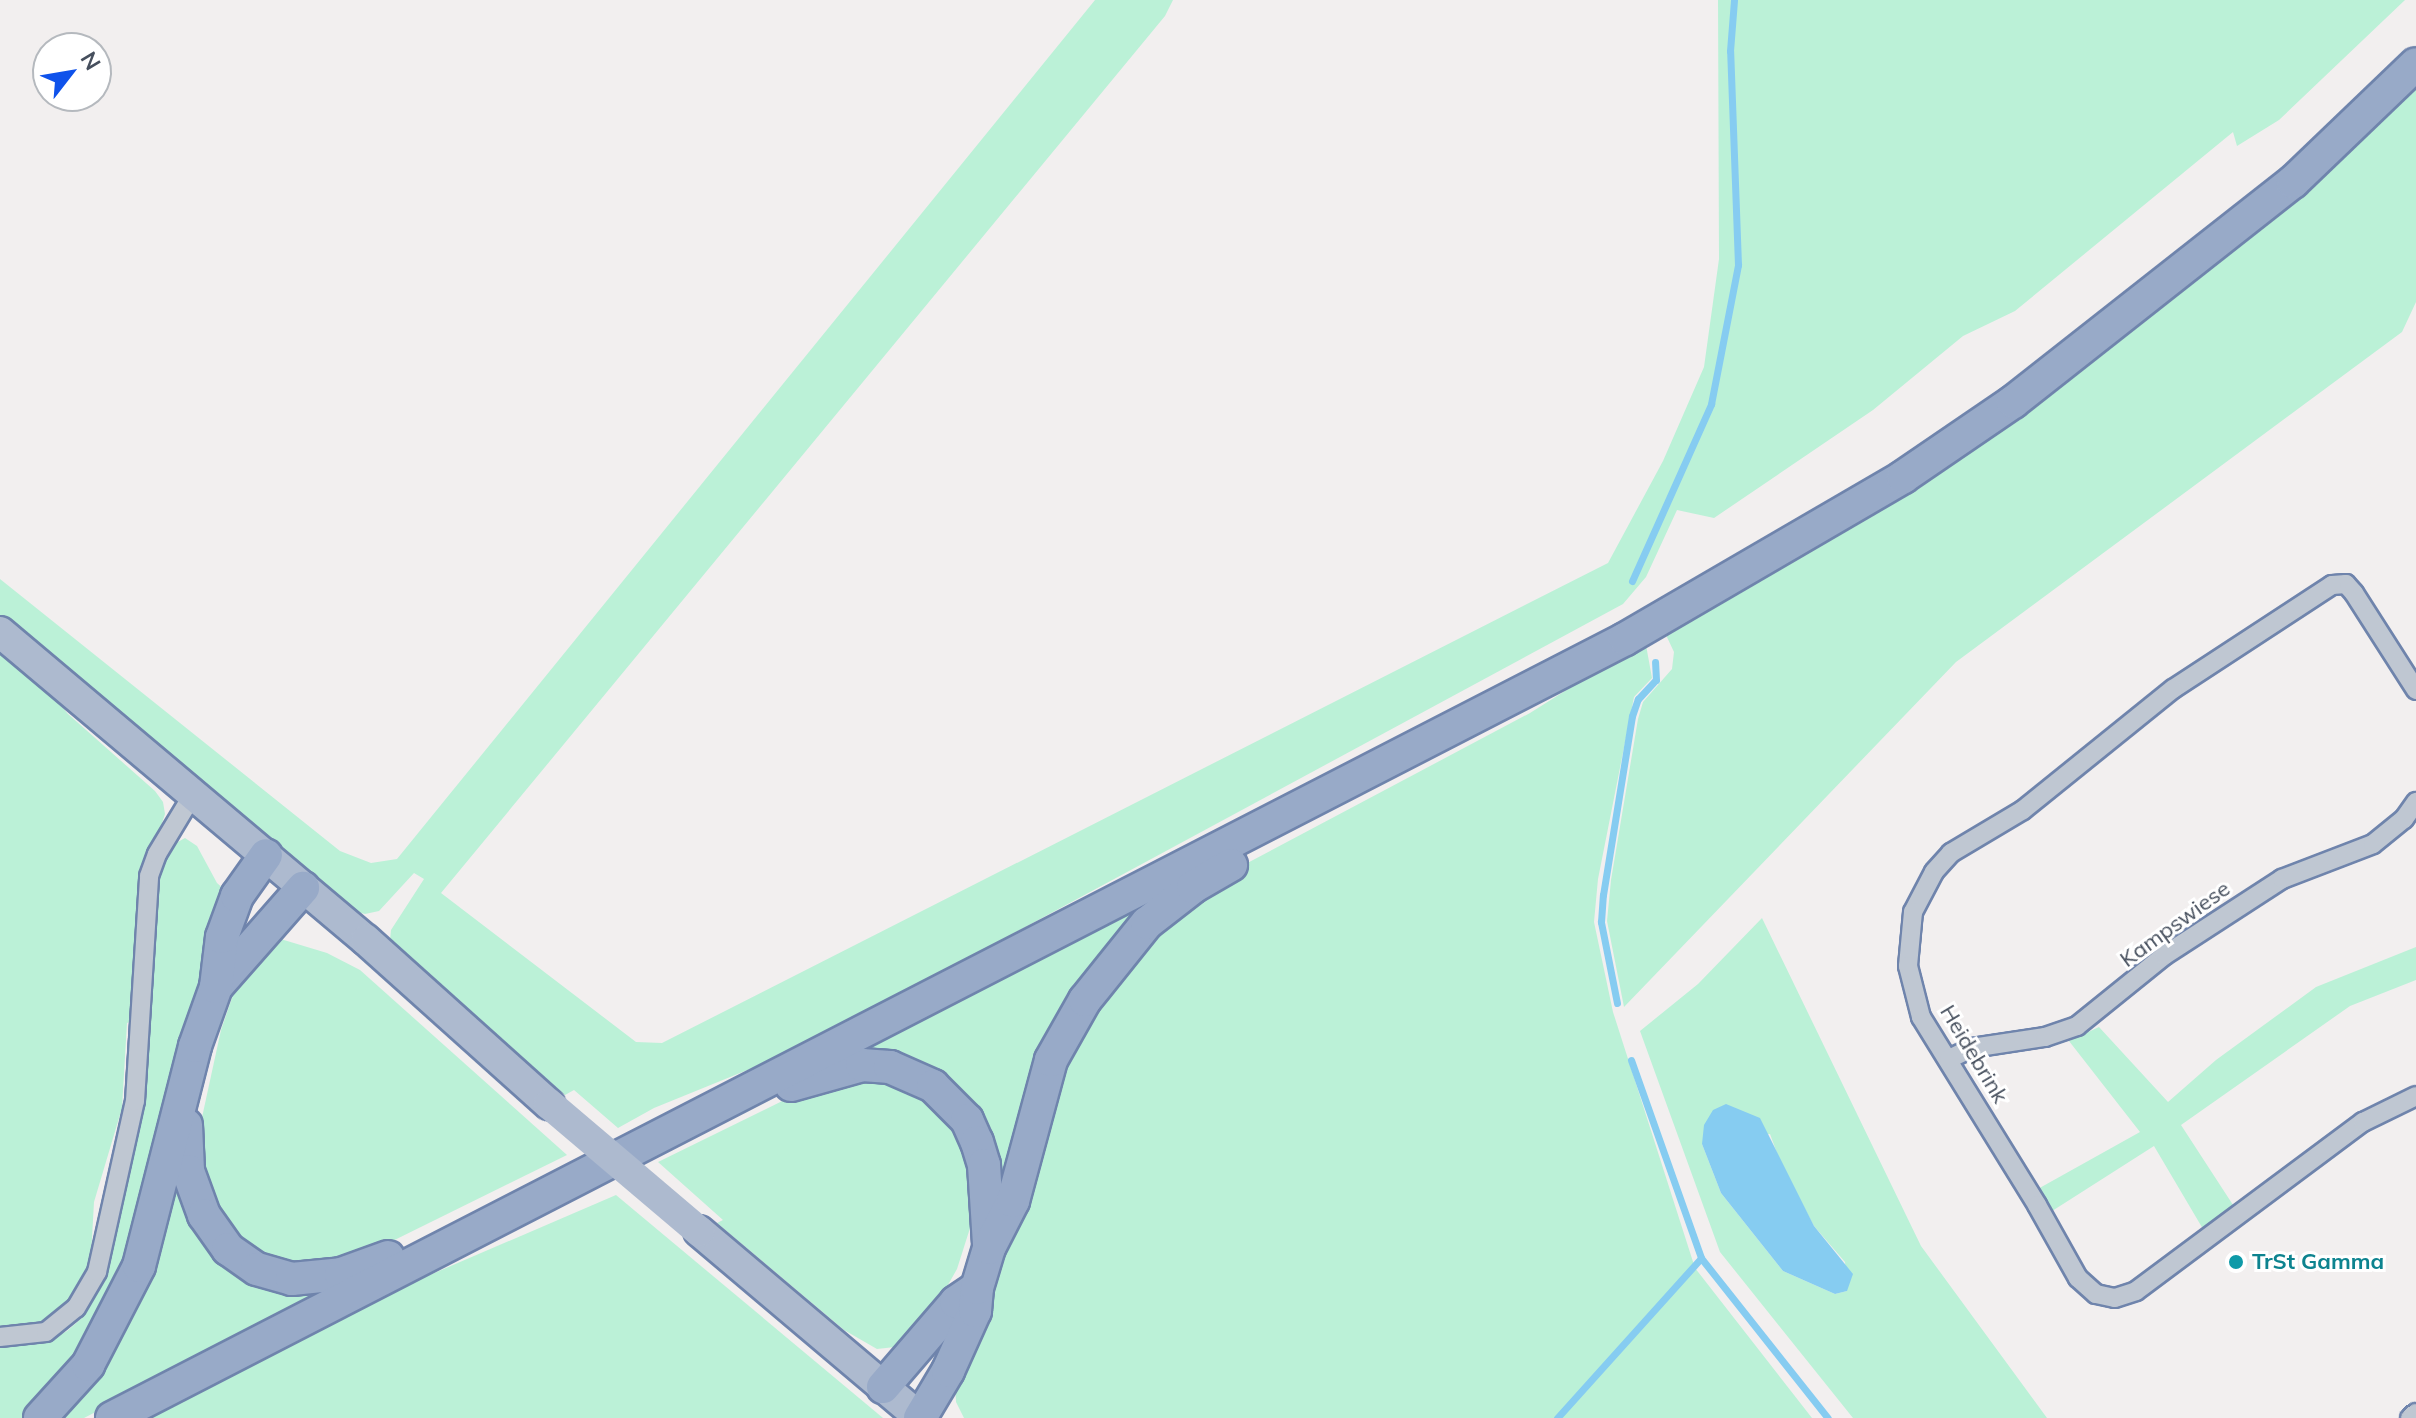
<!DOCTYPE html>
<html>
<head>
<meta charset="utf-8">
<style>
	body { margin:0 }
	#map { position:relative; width:2416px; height:1418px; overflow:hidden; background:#f2efef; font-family:Mulish,sans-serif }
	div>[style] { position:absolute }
	.green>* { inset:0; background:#bbf1d7 }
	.water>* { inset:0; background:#86ccf1 }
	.stream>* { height:7px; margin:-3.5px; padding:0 3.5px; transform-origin:3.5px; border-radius:3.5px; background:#86ccf1 }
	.roads { filter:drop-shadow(2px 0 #6f84ac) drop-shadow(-2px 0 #6f84ac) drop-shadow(0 2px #6f84ac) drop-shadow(0 -2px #6f84ac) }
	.minor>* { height:18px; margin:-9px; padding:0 9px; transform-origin:9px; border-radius:9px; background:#bfc7d2 }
	.primary>* { height:30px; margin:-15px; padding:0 15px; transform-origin:15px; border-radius:15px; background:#adbacf }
	.trunk>* { height:32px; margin:-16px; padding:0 16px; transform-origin:16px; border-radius:16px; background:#98aac8 }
	.primary-bridge>* { height:30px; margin:-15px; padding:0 15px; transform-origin:15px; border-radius:15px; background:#adbacf }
	.dots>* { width:22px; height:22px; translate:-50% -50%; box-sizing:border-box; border:4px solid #fff; border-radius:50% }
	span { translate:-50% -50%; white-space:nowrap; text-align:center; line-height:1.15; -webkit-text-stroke:6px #fff; paint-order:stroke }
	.street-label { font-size:22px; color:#464f5d }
	.culture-label { font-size:22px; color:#0d838f; font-weight:700 }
	.left { translate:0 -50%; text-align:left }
	.north { position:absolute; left:32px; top:32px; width:80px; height:80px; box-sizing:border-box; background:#fff; border:2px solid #b5b9be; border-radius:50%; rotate:59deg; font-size:22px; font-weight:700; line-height:32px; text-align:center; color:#464f5d }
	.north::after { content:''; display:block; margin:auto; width:28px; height:36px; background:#0f52eb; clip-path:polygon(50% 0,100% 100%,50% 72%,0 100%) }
</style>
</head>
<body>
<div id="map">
	<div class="green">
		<div style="clip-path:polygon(1095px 0,1173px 0,1165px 16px,441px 893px,636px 1042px,662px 1043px,1608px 563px,1663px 461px,1704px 367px,1719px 259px,1718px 0,2405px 0,2279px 120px,2237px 146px,2233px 132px,2015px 311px,1963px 336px,1873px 410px,1714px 518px,1677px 510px,1646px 577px,1623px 604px,870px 1011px,772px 1060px,654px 1108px,618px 1128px,574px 1090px,565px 1095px,395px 947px,390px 940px,391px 930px,424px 879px,414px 873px,379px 911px,365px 914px,350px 910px,0 618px,0 579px,340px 851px,371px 863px,397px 859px)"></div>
		<div style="clip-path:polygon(2416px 78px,2416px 302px,2402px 332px,1956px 662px,1624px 1007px,1607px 921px,1611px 880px,1638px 719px,1643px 702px,1672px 669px,1674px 652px,1666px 635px,1970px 449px,2113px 345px,2213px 265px)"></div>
		<div style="clip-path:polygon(0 645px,42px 683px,68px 714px,155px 791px,163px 802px,165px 814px,147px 868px,137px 1019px,127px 1023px,122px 1108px,94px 1202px,91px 1256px,81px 1288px,67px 1309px,48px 1322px,0 1330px)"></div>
		<div style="clip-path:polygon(1646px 645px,1652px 678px,1634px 697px,1598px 879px,1594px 922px,1613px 1012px,1695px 1268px,1812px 1418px,964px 1418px,956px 1402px,955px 1383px,1006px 1254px,1062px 1062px,1136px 949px,1219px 878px,1530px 713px,1619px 657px)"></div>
		<div style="clip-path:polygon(185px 838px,197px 846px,217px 883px,227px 892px,179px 1044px,152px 1186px,105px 1320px,29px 1418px,0 1418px,0 1343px,47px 1341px,67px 1331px,82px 1318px,98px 1286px,113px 1237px,153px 876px,167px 848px)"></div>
		<div style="clip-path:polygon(1143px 902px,1148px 910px,1136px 921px,1008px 1179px,998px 1178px,990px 1145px,860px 1055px,859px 1045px)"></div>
		<div style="clip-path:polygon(evenodd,1762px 918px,1921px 1246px,2047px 1418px,1853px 1418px,1720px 1252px,1640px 1031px,1698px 984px,1762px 918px,1770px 1134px,1781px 1164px,1814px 1226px,1845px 1262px,1847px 1291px,1835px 1294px,1783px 1271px,1721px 1193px,1702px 1144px,1770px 1134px)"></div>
		<div style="clip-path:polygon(274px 937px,327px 953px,360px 970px,567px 1155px,354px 1260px,305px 1270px,250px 1254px,211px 1211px,198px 1159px,201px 1122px,221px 1030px,235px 989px)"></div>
		<div style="clip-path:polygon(2416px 947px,2416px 980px,2350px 1006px,2181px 1125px,2235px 1208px,2203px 1229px,2154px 1146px,2049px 1213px,2036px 1190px,2140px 1132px,2069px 1041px,2099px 1027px,2168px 1102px,2216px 1060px,2316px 987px)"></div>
		<div style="clip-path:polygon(894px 1079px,952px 1114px,976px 1190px,971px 1225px,957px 1269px,936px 1306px,907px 1341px,895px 1347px,877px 1349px,844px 1330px,717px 1223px,723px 1220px,658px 1162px,823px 1081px)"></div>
		<div style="clip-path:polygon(178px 1142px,210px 1243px,343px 1284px,84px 1418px,61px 1418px)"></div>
		<div style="clip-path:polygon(616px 1195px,883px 1418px,138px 1418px,339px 1314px)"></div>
	</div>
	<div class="water">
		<div style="clip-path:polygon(1726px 1104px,1760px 1118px,1814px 1226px,1853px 1274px,1847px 1291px,1835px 1294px,1783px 1271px,1721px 1193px,1702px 1144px,1704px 1125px,1713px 1110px)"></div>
	</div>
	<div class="stream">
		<div style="left:1632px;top:581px;width:194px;rotate:-65.9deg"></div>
		<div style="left:1711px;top:404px;width:142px;rotate:-79deg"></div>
		<div style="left:1738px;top:265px;width:214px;rotate:-92.1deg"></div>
		<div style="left:1730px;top:51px;width:51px;rotate:-85.5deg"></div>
		<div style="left:1617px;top:1003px;width:83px;rotate:-101.2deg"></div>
		<div style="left:1601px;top:922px;width:27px;rotate:-86deg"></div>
		<div style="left:1603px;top:895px;width:181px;rotate:-80.8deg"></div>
		<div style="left:1632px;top:716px;width:18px;rotate:-71deg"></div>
		<div style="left:1638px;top:699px;width:26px;rotate:-47deg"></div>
		<div style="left:1656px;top:680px;width:18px;rotate:-93deg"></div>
		<div style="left:1631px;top:1060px;width:210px;rotate:70.5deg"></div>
		<div style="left:1701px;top:1258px;width:204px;rotate:51.6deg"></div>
		<div style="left:1557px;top:1418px;width:215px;rotate:-48deg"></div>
	</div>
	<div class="roads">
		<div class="minor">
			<div style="left:2416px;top:690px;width:115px;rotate:-122.6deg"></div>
			<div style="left:2354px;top:593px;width:12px;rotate:-132deg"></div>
			<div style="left:2346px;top:584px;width:14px;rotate:176deg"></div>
			<div style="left:2332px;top:585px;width:190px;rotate:146.8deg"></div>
			<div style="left:2173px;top:689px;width:193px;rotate:141.1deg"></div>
			<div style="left:2023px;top:810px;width:84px;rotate:149.2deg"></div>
			<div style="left:1951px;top:853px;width:25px;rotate:132deg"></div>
			<div style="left:1934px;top:872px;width:45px;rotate:117.7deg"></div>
			<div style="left:1913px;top:912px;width:54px;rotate:95.3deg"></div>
			<div style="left:1908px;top:966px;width:53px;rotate:75.7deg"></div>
			<div style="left:1921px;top:1017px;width:221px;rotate:58.3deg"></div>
			<div style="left:2037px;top:1205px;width:84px;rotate:60.7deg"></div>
			<div style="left:2078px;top:1278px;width:24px;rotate:42deg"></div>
			<div style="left:2096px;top:1294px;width:19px;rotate:12deg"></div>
			<div style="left:2115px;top:1298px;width:22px;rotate:-18deg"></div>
			<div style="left:2136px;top:1291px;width:283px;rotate:-36.7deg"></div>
			<div style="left:2363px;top:1122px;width:59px;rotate:-26.1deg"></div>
			<div style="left:1949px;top:1059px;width:25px;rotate:-26deg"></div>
			<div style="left:1972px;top:1048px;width:74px;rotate:-8.6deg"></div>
			<div style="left:2045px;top:1037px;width:34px;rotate:-19deg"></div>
			<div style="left:2077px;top:1026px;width:113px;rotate:-38.9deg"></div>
			<div style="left:2165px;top:955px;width:140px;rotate:-33deg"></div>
			<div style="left:2282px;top:879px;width:97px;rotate:-21deg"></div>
			<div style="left:2373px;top:844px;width:40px;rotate:-39deg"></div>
			<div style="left:2404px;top:819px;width:21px;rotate:-55deg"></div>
			<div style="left:0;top:1337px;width:46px;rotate:-6.2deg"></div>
			<div style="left:46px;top:1332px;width:38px;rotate:-39deg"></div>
			<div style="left:76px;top:1308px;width:42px;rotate:-59.7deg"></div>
			<div style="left:97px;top:1272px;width:175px;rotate:-77.5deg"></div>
			<div style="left:135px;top:1101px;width:225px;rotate:-86.4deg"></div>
			<div style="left:149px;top:876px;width:23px;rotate:-70deg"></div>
			<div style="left:157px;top:854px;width:68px;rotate:-58.9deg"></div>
			<div style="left:2410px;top:1418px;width:8px;rotate:-40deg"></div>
		</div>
		<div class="primary">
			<div style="left:0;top:632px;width:478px;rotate:40.1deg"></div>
			<div style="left:366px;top:940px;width:246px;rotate:41.9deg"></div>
			<div style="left:699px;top:1231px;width:289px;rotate:40.2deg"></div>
		</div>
		<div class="trunk">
			<div style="left:216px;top:987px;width:132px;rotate:-48.7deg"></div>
			<div style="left:791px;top:1085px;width:74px;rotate:-15.7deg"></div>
			<div style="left:862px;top:1065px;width:28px;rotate:4deg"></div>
			<div style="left:890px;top:1067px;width:47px;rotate:23.8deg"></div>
			<div style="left:933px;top:1086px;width:48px;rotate:45deg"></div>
			<div style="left:967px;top:1120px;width:24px;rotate:66deg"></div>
			<div style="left:977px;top:1142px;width:24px;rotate:73deg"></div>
			<div style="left:984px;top:1165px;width:80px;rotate:86.4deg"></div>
			<div style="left:186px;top:1125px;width:46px;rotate:87.5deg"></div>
			<div style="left:188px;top:1171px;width:47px;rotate:70deg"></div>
			<div style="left:204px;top:1215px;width:42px;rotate:54.8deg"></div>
			<div style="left:228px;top:1249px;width:35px;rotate:35deg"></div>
			<div style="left:257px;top:1269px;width:36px;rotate:16deg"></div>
			<div style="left:292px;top:1279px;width:49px;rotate:-5.8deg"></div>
			<div style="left:341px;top:1274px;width:50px;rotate:-19.9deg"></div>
			<div style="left:883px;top:1387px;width:112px;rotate:-49.3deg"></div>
			<div style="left:956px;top:1302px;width:25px;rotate:-34deg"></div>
			<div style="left:40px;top:1418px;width:72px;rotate:-47.8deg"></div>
			<div style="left:88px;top:1365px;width:111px;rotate:-62.7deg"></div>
			<div style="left:139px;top:1266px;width:227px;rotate:-75.7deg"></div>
			<div style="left:195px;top:1046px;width:63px;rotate:-70.4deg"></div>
			<div style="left:216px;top:987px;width:50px;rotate:-83.2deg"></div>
			<div style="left:222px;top:937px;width:44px;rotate:-69.9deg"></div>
			<div style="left:237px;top:896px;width:50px;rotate:-54.7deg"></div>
			<div style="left:112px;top:1418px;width:1702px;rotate:-27.24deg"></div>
			<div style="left:1625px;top:639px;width:322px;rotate:-30.2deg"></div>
			<div style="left:1903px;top:477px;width:133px;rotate:-34.3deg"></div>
			<div style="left:2013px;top:402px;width:356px;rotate:-38.2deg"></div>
			<div style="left:2293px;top:182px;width:170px;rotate:-43.8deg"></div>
			<div style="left:920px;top:1418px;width:55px;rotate:-59.2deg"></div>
			<div style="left:948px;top:1371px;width:66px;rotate:-65.8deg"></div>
			<div style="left:975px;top:1311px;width:23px;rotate:-85deg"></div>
			<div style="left:977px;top:1288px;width:42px;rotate:-73.3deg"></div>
			<div style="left:989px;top:1248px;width:53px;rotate:-62.9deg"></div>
			<div style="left:1013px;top:1201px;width:146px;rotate:-74.9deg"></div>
			<div style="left:1051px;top:1060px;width:69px;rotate:-60.5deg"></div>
			<div style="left:1085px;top:1000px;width:99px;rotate:-51.2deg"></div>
			<div style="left:1147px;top:923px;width:58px;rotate:-38deg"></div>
			<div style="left:1193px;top:887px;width:44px;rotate:-30.1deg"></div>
		</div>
	</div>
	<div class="primary-bridge">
		<div style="left:549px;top:1104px;width:197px;rotate:40.3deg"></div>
	</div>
	<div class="dots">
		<div style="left:2236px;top:1262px;background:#0f9aa8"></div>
	</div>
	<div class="street-label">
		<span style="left:2175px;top:924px;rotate:-36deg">Kampswiese</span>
		<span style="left:1974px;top:1054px;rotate:59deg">Heidebrink</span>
	</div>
	<div class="culture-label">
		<span class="left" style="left:2252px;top:1262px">TrSt Gamma</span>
	</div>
	<div class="north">N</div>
</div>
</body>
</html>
